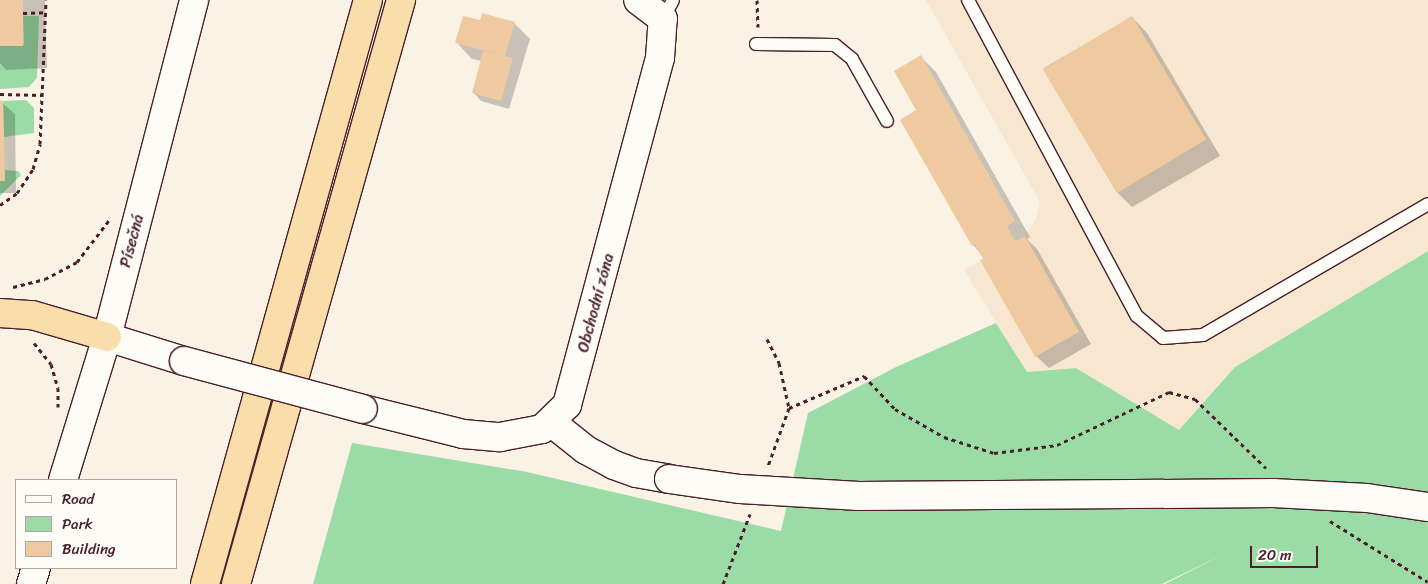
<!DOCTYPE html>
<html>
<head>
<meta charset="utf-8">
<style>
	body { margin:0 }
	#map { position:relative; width:1428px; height:584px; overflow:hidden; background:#faf2e5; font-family:Sriracha,sans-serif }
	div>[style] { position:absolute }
	.built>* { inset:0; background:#f7e6d0 }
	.green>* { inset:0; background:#9bdca6 }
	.shadow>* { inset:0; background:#0003 }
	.building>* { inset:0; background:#efc99f; transform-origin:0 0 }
	.path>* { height:3px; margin-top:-1.5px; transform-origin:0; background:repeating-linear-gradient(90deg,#4a1f2b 0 4px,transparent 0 8px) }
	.roads { filter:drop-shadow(1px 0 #4a1f2b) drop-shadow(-1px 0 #4a1f2b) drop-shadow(0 1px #4a1f2b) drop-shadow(0 -1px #4a1f2b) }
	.lane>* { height:12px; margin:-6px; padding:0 6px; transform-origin:6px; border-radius:6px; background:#fdfcf7 }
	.secondary>* { height:28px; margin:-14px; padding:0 14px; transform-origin:14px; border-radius:14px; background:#fdfcf7 }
	.highway>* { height:28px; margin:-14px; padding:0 14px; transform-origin:14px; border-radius:14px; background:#f9deab }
	.bridges { filter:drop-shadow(1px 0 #4a1f2b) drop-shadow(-1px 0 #4a1f2b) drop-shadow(0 1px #4a1f2b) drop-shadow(0 -1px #4a1f2b) }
	.secondary-bridge>* { height:28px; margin:-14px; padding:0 14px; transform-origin:14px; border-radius:14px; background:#fdfcf7 }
	span { translate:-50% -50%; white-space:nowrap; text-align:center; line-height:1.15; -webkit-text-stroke:5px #fdfcf7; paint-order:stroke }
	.street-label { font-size:16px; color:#4a1f2b }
	.legend { position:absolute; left:15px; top:479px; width:162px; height:90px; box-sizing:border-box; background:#fdfcf7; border:1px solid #b5a4a5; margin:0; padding:6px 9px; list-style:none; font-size:15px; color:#4a1f2b }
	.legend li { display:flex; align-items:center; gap:10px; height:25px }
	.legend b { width:25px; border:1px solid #b5a4a5 }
	.scale { position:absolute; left:1250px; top:546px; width:68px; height:22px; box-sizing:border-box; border:2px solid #4a1f2b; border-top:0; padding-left:6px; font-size:15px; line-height:18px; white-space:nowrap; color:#4a1f2b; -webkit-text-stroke:4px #fdfcf7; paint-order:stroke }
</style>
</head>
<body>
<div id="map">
	<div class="built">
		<div style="clip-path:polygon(926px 0,1428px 0,1428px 251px,1235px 367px,1179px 430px,1076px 368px,1027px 372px,964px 270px,1025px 236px,1035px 221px,1040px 202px)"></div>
	</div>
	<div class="green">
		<div style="clip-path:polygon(23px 16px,39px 16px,37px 78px,29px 87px,0 89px,0 46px,24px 45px)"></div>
		<div style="clip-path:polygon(26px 100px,34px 108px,34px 133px,4px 137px,3px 101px)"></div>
		<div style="clip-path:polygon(4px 170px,18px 171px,21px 175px,0 196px,0 181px,5px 181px)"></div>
		<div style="clip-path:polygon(1428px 251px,1428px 584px,1165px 584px,1222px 555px,1162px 584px,313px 584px,352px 443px,527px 472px,781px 531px,808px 413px,896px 367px,996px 323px,1027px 372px,1076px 368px,1179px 430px,1235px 367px)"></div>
	</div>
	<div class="shadow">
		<div style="clip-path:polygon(0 0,45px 0,47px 68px,6px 70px,0 63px)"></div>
		<div style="clip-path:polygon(1132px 17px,1147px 33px,1220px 156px,1132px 207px,1116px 191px,1044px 68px)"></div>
		<div style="clip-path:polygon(481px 22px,514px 23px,530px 39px,509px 109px,481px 101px,473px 92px,482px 61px,472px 59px,457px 43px)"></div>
		<div style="clip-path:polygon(921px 57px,936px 72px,1030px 237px,1027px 239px,1037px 249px,1091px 344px,1049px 368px,1036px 356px,981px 254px,973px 245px,916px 112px)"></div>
		<div style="clip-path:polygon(0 101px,15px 114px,16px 193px,0 193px)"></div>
	</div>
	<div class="building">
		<div style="left:0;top:0;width:23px;height:46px"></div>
		<div style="clip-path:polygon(482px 13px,515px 22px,505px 56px,513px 58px,501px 101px,472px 93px,483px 51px,505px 56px,455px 43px,463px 16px,480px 20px)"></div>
		<div style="left:1132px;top:16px;width:144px;height:104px;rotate:59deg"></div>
		<div style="clip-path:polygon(921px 55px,1015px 221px,1007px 226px,1015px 241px,1025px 236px,1079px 332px,1035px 357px,980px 260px,983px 259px,975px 244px,972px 246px,900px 120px,916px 110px,894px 71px)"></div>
		<div style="clip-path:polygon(0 100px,3px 101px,5px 181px,0 181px)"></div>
	</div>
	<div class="path">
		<div style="left:757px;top:0;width:27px;rotate:88deg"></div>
		<div style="left:23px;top:13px;width:23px;rotate:-2deg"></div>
		<div style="left:0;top:94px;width:42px;rotate:1.4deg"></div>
		<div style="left:0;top:205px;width:21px;rotate:-35deg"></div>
		<div style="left:17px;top:193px;width:29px;rotate:-56deg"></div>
		<div style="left:33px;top:169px;width:26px;rotate:-74deg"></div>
		<div style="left:40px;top:144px;width:144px;rotate:-87.6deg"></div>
		<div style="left:13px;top:287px;width:33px;rotate:-14deg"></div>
		<div style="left:45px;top:279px;width:36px;rotate:-28deg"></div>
		<div style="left:77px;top:262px;width:54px;rotate:-52.5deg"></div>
		<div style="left:767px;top:339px;width:27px;rotate:63deg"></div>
		<div style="left:779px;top:363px;width:46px;rotate:77.5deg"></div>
		<div style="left:789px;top:408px;width:62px;rotate:109.9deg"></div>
		<div style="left:34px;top:343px;width:27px;rotate:51deg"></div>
		<div style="left:51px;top:364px;width:25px;rotate:74deg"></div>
		<div style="left:58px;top:388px;width:19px;rotate:90deg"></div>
		<div style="left:789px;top:408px;width:82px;rotate:-23.1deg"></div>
		<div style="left:864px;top:376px;width:45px;rotate:46.8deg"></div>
		<div style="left:895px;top:409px;width:56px;rotate:29.7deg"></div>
		<div style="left:944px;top:437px;width:52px;rotate:17.7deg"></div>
		<div style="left:994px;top:453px;width:64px;rotate:-7.2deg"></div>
		<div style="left:1057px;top:445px;width:124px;rotate:-25.3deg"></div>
		<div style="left:1169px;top:392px;width:27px;rotate:15deg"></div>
		<div style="left:1195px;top:399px;width:99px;rotate:44.2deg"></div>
		<div style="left:1330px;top:521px;width:115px;rotate:31.9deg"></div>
		<div style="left:723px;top:584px;width:75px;rotate:-68.9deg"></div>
	</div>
	<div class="roads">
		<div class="lane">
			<div style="left:968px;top:0;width:358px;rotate:61.9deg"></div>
			<div style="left:1137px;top:316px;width:34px;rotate:40deg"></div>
			<div style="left:1163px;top:338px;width:40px;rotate:-4.3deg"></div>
			<div style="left:1203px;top:335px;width:260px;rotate:-30.2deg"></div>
			<div style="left:663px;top:19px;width:21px;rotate:-62deg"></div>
			<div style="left:756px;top:44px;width:79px;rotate:0.7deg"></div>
			<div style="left:835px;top:45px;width:22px;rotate:39deg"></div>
			<div style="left:852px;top:59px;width:71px;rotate:60.6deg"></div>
		</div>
		<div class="secondary">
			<div style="left:107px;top:337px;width:81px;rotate:17.3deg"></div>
			<div style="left:363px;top:409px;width:103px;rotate:14deg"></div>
			<div style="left:463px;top:434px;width:37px;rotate:5deg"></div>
			<div style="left:500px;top:437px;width:43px;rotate:-10.8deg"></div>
			<div style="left:542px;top:429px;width:35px;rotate:-44deg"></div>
			<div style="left:567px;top:405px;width:359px;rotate:-75deg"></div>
			<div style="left:660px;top:58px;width:39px;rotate:-86deg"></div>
			<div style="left:663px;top:19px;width:31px;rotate:-143deg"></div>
			<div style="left:552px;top:423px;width:43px;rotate:38.5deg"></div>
			<div style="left:586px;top:450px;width:32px;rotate:28deg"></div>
			<div style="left:614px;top:465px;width:23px;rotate:20deg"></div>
			<div style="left:636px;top:473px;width:34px;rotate:10deg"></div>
			<div style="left:63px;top:480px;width:150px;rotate:-72.9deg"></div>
			<div style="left:107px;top:337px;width:348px;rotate:-75.5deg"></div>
			<div style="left:31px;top:584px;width:17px;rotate:-73deg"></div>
		</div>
		<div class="highway">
			<div style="left:0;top:313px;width:32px;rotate:4deg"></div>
			<div style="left:32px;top:315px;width:78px;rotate:16.3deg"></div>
			<div style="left:205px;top:584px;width:606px;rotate:-74.41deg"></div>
			<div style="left:236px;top:584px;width:607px;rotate:-74.22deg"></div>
		</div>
	</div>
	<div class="bridges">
		<div class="secondary-bridge">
			<div style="left:184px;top:361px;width:185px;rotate:15deg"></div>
			<div style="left:669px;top:479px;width:72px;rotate:8deg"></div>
			<div style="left:740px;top:489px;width:119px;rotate:3.4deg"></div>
			<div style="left:859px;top:496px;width:414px;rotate:-0.4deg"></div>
			<div style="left:1273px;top:493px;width:94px;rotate:3deg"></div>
			<div style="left:1367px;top:498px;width:62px;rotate:8.4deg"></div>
		</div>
	</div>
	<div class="street-label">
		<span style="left:132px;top:241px;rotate:-75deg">Písečná</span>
		<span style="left:596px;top:303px;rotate:-75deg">Obchodní zóna</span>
	</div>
	<ul class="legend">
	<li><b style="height:6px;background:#fdfcf7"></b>Road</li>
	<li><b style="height:14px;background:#9bdca6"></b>Park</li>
	<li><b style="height:14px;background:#efc99f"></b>Building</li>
	</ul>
	<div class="scale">20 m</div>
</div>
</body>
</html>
